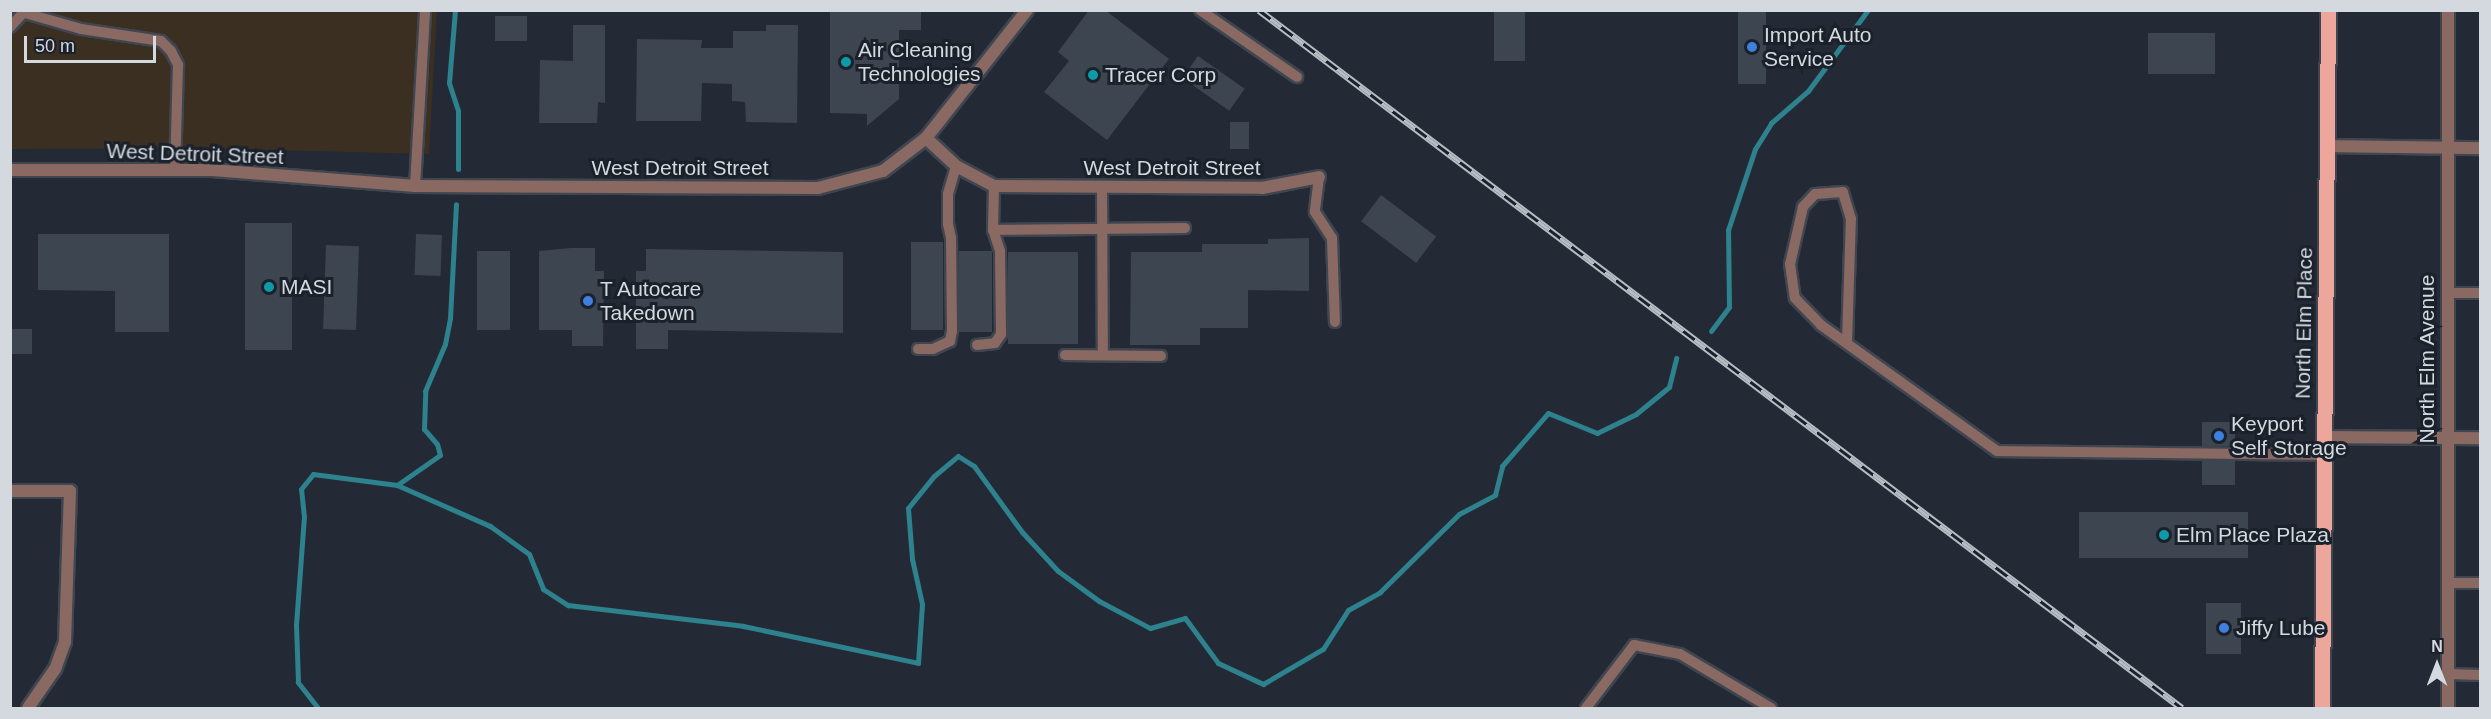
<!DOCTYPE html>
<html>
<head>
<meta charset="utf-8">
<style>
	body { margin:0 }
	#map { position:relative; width:2491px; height:719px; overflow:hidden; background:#232a35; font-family:Helvetica,sans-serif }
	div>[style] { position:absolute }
	.industrial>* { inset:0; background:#3b2f21 }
	.stream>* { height:5px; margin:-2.5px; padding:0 2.5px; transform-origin:2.5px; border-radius:2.5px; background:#2d828d }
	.building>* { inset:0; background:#3d4550; transform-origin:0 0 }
	.roads { filter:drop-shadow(2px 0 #3f4650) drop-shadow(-2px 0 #3f4650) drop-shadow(0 2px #3f4650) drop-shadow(0 -2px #3f4650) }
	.lane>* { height:10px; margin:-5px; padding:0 5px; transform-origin:5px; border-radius:5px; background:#8b6963 }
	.street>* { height:12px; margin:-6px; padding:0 6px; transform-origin:6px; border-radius:6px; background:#8b6963 }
	.primary>* { height:15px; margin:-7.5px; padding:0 7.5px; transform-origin:7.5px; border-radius:7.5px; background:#eda69b }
	.rail>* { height:7px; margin-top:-3.5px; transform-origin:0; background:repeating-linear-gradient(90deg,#1a212b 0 14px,#b8bdc5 0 28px); box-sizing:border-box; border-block:2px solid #b8bdc5 }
	.dots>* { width:16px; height:16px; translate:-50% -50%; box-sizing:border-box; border:3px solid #1a212b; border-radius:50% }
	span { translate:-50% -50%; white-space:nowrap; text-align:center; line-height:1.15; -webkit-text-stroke:6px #1a212b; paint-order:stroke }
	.poi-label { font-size:21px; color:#d4d9e0 }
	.left { translate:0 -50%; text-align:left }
	.street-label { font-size:21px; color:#d4d9e0 }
	.frame { position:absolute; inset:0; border:12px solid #d4d9e0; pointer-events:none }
	.north { position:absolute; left:2407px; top:635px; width:60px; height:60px; -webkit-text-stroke:4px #1a212b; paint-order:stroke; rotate:0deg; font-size:16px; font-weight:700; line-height:24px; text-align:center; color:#d4d9e0 }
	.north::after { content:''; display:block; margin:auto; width:21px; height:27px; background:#d4d9e0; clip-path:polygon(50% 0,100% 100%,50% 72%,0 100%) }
	.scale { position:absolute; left:24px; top:36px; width:132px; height:27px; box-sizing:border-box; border:3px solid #d4d9e0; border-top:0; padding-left:8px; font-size:18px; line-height:21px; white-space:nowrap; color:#d4d9e0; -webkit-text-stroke:4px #1a212b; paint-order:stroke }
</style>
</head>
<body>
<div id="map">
	<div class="industrial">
		<div style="clip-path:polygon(10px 11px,437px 11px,429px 154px,194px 148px,11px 149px)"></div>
	</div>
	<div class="stream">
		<div style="left:455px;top:10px;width:73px;rotate:94.7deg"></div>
		<div style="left:449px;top:83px;width:29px;rotate:72deg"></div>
		<div style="left:458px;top:111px;width:58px;rotate:90deg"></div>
		<div style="left:1711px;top:331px;width:30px;rotate:-53deg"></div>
		<div style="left:1729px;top:307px;width:77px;rotate:-90.7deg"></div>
		<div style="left:1728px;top:230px;width:85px;rotate:-71.6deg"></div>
		<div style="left:1755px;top:149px;width:31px;rotate:-58deg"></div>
		<div style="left:1771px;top:123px;width:49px;rotate:-40.9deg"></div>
		<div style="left:1808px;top:91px;width:101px;rotate:-53.5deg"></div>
		<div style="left:397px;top:485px;width:52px;rotate:-34.9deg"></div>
		<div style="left:440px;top:455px;width:11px;rotate:-105deg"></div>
		<div style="left:437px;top:444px;width:20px;rotate:-131deg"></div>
		<div style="left:424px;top:429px;width:38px;rotate:-88deg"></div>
		<div style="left:425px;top:391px;width:51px;rotate:-66.9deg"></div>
		<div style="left:445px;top:344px;width:26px;rotate:-79deg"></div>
		<div style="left:450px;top:318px;width:114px;rotate:-87deg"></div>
		<div style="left:318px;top:708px;width:33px;rotate:-128deg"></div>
		<div style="left:298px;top:682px;width:57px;rotate:-92deg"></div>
		<div style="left:296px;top:625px;width:108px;rotate:-85.8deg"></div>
		<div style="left:304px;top:517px;width:28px;rotate:-96deg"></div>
		<div style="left:301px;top:489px;width:19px;rotate:-51deg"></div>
		<div style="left:313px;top:474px;width:85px;rotate:7.5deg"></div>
		<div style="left:397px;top:485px;width:102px;rotate:23.8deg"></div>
		<div style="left:490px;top:526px;width:48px;rotate:35.7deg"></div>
		<div style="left:529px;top:554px;width:38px;rotate:68deg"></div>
		<div style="left:543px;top:589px;width:30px;rotate:33deg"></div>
		<div style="left:568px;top:605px;width:176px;rotate:6.8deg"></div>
		<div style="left:743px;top:626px;width:179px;rotate:11.9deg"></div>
		<div style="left:918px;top:663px;width:59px;rotate:-86.1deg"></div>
		<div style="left:922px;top:604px;width:46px;rotate:-102.5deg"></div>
		<div style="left:912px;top:559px;width:51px;rotate:-94.5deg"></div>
		<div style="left:908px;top:508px;width:41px;rotate:-50.9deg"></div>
		<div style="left:934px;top:476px;width:31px;rotate:-40deg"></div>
		<div style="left:958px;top:456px;width:19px;rotate:32deg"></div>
		<div style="left:974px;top:466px;width:82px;rotate:54deg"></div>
		<div style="left:1022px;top:532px;width:53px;rotate:47.3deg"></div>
		<div style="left:1058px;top:571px;width:51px;rotate:36.2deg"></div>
		<div style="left:1099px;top:601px;width:58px;rotate:27.9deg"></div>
		<div style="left:1150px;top:628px;width:36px;rotate:-16deg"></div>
		<div style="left:1185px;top:618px;width:56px;rotate:53.7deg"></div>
		<div style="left:1218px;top:663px;width:50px;rotate:25deg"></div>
		<div style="left:1263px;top:684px;width:69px;rotate:-30.3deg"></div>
		<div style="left:1323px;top:649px;width:46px;rotate:-57.3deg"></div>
		<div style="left:1348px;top:610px;width:37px;rotate:-29deg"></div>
		<div style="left:1380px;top:592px;width:111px;rotate:-44.6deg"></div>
		<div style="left:1459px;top:514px;width:41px;rotate:-27.8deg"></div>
		<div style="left:1495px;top:495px;width:30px;rotate:-76deg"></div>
		<div style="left:1502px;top:466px;width:70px;rotate:-49deg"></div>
		<div style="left:1548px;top:413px;width:53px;rotate:22.2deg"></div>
		<div style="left:1597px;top:433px;width:43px;rotate:-26deg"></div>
		<div style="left:1636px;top:414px;width:43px;rotate:-39.3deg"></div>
		<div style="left:1669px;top:387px;width:30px;rotate:-76deg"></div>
	</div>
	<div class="building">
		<div style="clip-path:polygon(830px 10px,921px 10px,921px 30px,899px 30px,899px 99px,867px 126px,867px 114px,830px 113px)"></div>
		<div style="clip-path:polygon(1089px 10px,1105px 10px,1169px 59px,1107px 140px,1044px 92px,1069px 61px,1058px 52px)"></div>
		<div style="left:1494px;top:10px;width:31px;height:51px"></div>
		<div style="left:1738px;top:10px;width:28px;height:74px"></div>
		<div style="left:495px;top:16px;width:32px;height:25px"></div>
		<div style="clip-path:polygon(573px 25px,605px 25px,605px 103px,598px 102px,597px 123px,539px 123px,540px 60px,573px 61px)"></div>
		<div style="clip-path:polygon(766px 25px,798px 25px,797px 123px,746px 122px,745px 102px,732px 101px,732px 84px,702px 83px,701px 121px,636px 121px,637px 39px,702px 40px,701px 48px,733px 48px,733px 31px,766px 31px)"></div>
		<div style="left:2215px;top:33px;width:41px;height:67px;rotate:90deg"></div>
		<div style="left:1198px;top:56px;width:57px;height:27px;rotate:35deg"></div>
		<div style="left:1230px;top:122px;width:19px;height:27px"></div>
		<div style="left:1381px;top:195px;width:69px;height:33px;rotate:37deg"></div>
		<div style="left:245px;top:223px;width:47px;height:127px"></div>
		<div style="clip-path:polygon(38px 234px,169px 234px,169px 332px,115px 332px,115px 291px,38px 290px)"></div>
		<div style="left:416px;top:234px;width:26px;height:41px;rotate:2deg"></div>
		<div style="clip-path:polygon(1309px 238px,1309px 291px,1248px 290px,1248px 328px,1200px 328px,1200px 345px,1130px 345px,1131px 252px,1202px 252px,1202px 244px,1268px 244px,1268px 239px)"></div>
		<div style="left:911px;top:242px;width:32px;height:88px"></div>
		<div style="left:326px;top:245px;width:33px;height:84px;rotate:2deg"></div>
		<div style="clip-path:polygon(571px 248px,595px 248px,595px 271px,604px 271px,603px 346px,572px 346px,572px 330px,539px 330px,539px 251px)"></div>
		<div style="clip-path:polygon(646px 249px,843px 252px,843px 333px,668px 330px,668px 349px,636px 349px,636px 271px,646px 271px)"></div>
		<div style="left:477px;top:251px;width:33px;height:79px"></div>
		<div style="left:959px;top:251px;width:33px;height:81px"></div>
		<div style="left:1008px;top:252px;width:70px;height:92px"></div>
		<div style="left:10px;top:329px;width:22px;height:25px"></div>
		<div style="left:2202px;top:422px;width:33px;height:24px"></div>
		<div style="left:2202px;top:461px;width:33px;height:24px"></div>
		<div style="left:2079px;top:512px;width:169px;height:46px"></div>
		<div style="left:2206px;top:603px;width:35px;height:51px"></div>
	</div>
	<div class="roads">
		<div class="lane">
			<div style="left:1200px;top:10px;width:118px;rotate:34.6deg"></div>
			<div style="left:25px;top:13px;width:58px;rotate:15.9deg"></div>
			<div style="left:81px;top:29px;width:81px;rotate:8.5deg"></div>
			<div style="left:161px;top:41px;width:14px;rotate:45deg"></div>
			<div style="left:171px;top:51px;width:16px;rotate:63deg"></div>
			<div style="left:178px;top:65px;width:105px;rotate:91.6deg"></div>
			<div style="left:10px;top:27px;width:23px;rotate:-47deg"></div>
			<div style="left:1319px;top:177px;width:35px;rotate:97deg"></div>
			<div style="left:1315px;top:212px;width:31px;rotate:57deg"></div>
			<div style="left:1332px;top:238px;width:84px;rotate:88deg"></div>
			<div style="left:415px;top:186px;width:176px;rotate:-86.7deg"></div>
			<div style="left:1102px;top:187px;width:168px;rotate:89.7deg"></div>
			<div style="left:993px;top:230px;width:192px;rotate:-0.6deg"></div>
			<div style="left:2447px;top:293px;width:33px"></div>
			<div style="left:1847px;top:343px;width:124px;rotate:-88.2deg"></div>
			<div style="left:1851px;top:219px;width:28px;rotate:-107deg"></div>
			<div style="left:1843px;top:192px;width:28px;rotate:176deg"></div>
			<div style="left:1815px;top:194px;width:18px;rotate:133deg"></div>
			<div style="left:1803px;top:207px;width:58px;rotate:102.8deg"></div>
			<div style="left:1790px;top:264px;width:34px;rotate:82deg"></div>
			<div style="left:1795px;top:298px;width:37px;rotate:46deg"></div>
			<div style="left:1821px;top:325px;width:216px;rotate:35.6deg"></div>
			<div style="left:1997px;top:451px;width:327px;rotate:0.7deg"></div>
			<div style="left:977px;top:345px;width:18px;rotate:-6deg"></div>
			<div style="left:995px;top:343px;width:11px;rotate:-56deg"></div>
			<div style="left:1001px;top:334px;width:83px;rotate:-90.7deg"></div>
			<div style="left:1000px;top:251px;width:22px;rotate:-108deg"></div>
			<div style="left:993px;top:230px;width:44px;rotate:-88.7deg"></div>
			<div style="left:918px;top:349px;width:15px"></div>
			<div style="left:933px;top:349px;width:19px;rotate:-25deg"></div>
			<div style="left:950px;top:341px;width:10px;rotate:-79deg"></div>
			<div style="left:952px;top:331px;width:93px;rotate:-90.6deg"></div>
			<div style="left:951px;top:238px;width:14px;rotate:-102deg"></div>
			<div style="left:948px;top:224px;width:30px;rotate:-90deg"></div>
			<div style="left:948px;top:194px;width:29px;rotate:-74deg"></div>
			<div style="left:1065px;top:355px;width:96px;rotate:0.6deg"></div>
			<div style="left:2447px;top:583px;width:33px"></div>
			<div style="left:2449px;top:674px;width:31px;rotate:2deg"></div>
			<div style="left:1586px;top:708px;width:79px;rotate:-52.7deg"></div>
			<div style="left:1634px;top:645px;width:47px;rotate:11.1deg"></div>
			<div style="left:1680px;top:654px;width:106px;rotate:30.7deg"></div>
		</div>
		<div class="street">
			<div style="left:2448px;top:10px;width:698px;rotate:90deg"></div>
			<div style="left:926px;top:138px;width:163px;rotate:-51.7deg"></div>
			<div style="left:2328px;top:146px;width:152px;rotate:0.8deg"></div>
			<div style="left:10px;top:170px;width:202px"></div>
			<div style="left:212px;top:170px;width:204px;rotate:4.5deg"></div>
			<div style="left:415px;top:186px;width:403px;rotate:0.3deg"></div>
			<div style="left:818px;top:188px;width:67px;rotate:-14.7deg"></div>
			<div style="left:883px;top:171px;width:54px;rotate:-37.5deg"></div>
			<div style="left:926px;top:138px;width:41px;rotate:43deg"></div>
			<div style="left:956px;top:166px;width:43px;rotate:27.8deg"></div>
			<div style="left:994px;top:186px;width:268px;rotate:0.4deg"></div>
			<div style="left:1262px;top:188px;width:58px;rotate:-10.9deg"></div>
			<div style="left:2324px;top:437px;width:156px;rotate:0.4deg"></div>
			<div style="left:10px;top:491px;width:60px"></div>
			<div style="left:70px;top:491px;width:151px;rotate:91.9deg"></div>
			<div style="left:65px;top:642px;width:29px;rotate:110deg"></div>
			<div style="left:55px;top:669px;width:47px;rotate:124.7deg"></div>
		</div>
		<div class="primary">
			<div style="left:2322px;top:708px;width:698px;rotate:-89.51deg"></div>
		</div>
	</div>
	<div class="rail">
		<div style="left:1259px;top:10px;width:1157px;rotate:37.1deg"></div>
	</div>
	<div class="dots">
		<div style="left:1752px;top:47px;background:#3f7fe0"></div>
		<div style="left:846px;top:62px;background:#0f9aa8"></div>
		<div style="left:1093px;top:75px;background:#0f9aa8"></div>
		<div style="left:269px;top:287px;background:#0f9aa8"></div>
		<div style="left:588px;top:301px;background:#3f7fe0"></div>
		<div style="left:2219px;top:436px;background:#3f7fe0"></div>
		<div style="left:2164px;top:535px;background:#0f9aa8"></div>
		<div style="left:2224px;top:628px;background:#3f7fe0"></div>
	</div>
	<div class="poi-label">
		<span class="left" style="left:1764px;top:47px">Import Auto<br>Service</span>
		<span class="left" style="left:858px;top:62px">Air Cleaning<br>Technologies</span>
		<span class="left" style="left:1105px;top:75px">Tracer Corp</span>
		<span class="left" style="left:281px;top:287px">MASI</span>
		<span class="left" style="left:600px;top:301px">T Autocare<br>Takedown</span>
		<span class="left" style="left:2231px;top:436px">Keyport<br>Self Storage</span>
		<span class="left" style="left:2176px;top:535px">Elm Place Plaza</span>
		<span class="left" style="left:2236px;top:628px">Jiffy Lube</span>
	</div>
	<div class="street-label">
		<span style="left:195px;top:154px;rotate:2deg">West Detroit Street</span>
		<span style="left:680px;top:168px">West Detroit Street</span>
		<span style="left:1172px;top:168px">West Detroit Street</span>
		<span style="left:2304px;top:323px;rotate:-89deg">North Elm Place</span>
		<span style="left:2427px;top:359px;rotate:-90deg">North Elm Avenue</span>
	</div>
	<div class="frame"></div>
	<div class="north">N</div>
	<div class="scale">50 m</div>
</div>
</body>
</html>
